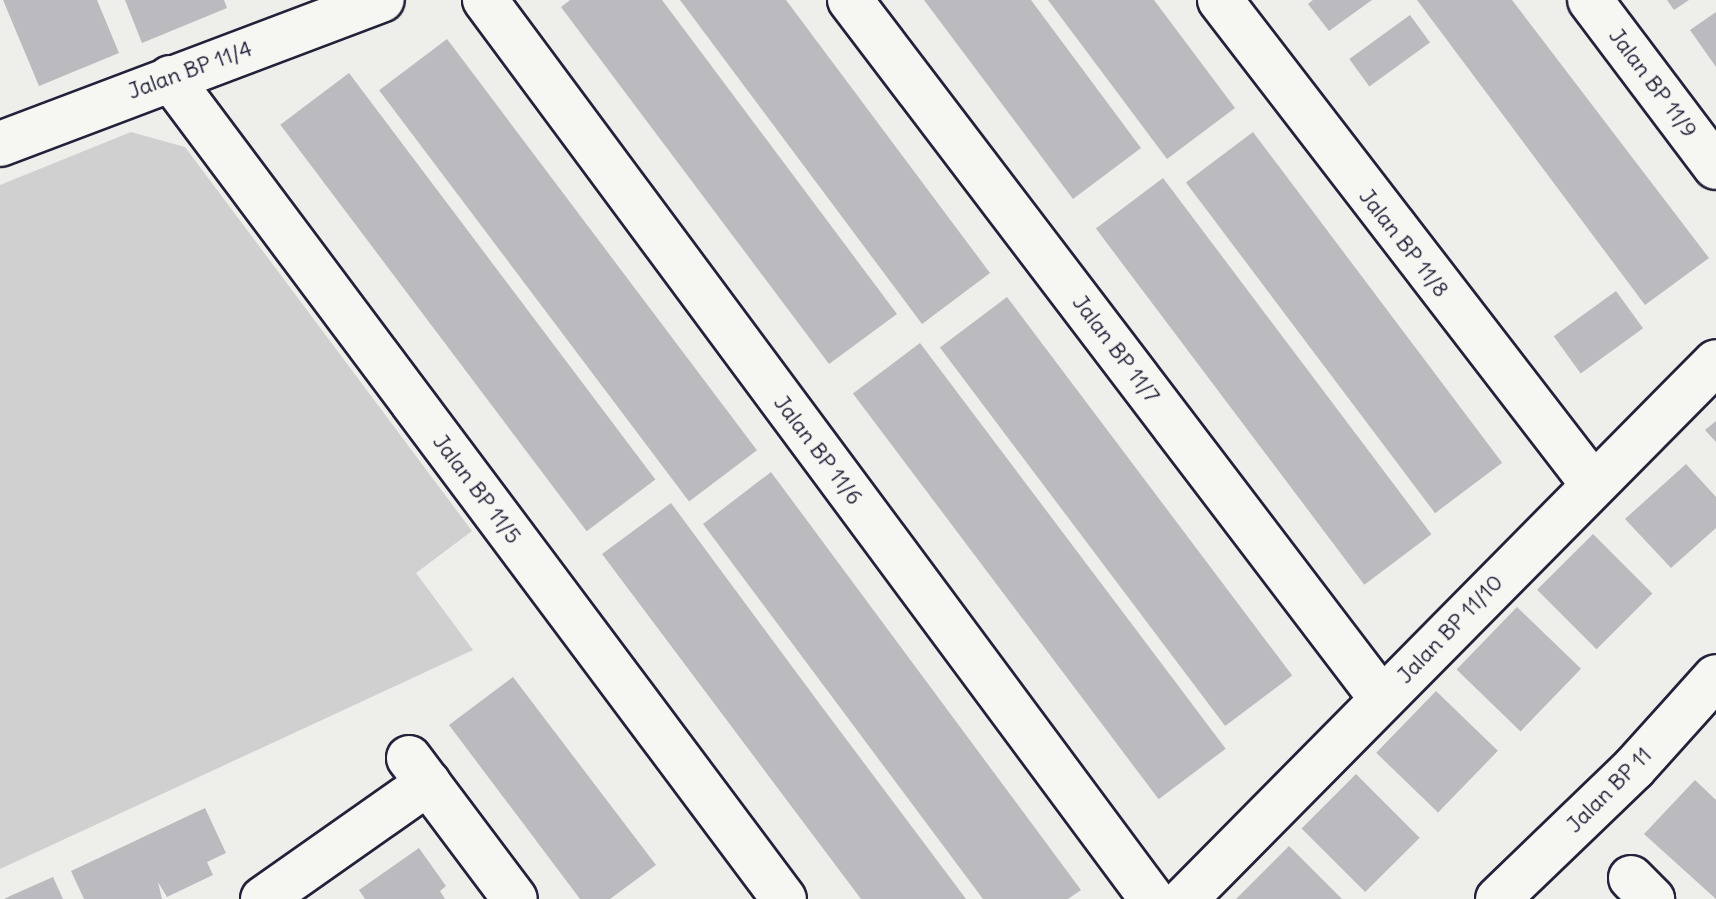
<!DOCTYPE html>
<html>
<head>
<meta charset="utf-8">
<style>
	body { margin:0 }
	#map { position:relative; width:1716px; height:899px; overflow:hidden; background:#eeeeeb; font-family:Delius,sans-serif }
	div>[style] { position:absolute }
	.green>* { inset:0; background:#d0d0d1 }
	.building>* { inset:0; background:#bbbbbf; transform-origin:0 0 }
	.roads { filter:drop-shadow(2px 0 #22223b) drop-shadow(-2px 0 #22223b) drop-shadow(0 2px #22223b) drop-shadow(0 -2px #22223b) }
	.minor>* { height:44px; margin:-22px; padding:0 22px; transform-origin:22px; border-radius:22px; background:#f6f6f2 }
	span { translate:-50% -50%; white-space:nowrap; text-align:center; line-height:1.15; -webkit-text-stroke:6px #f6f6f2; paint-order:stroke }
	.street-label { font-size:22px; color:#22223b }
</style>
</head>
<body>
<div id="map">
	<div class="green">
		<div style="clip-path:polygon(131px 132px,185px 147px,472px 531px,416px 573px,473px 650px,0 869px,0 185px)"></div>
	</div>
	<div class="building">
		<div style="clip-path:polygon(3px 0,97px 0,119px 53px,39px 86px)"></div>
		<div style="clip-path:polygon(125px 0,224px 0,227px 8px,142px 43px)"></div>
		<div style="clip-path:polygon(570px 0,662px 0,897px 314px,829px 364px,561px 7px)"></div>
		<div style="clip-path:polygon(680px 0,786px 0,990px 273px,922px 324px)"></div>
		<div style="clip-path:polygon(924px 0,1031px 0,1141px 148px,1073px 199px)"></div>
		<div style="clip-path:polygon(1048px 0,1154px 0,1235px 108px,1167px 159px)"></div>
		<div style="clip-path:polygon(1313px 0,1372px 0,1329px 31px,1308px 4px)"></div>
		<div style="clip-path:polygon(1417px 0,1512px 0,1709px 258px,1645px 305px)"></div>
		<div style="clip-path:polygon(1667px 0,1689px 0,1674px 10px)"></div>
		<div style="clip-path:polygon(1716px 12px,1716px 67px,1690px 30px)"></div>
		<div style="left:1410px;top:15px;width:34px;height:75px;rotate:54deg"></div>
		<div style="left:447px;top:39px;width:515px;height:85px;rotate:53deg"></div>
		<div style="left:349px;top:73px;width:509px;height:86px;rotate:53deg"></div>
		<div style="left:1253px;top:132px;width:414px;height:84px;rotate:53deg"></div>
		<div style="left:1163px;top:178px;width:446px;height:84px;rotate:53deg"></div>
		<div style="left:1616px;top:291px;width:46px;height:77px;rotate:54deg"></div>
		<div style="left:1007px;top:297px;width:474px;height:84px;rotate:53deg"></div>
		<div style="left:920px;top:343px;width:508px;height:84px;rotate:53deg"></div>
		<div style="clip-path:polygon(1716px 421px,1716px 442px,1705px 430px)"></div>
		<div style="clip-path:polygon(1686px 464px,1716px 497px,1716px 528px,1671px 568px,1625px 519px)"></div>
		<div style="clip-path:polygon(771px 472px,1081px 890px,1068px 899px,983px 899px,703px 524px)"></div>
		<div style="clip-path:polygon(671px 503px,822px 707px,966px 899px,861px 899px,602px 554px)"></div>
		<div style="left:1593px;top:534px;width:84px;height:79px;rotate:45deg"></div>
		<div style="left:1517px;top:607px;width:89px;height:87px;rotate:44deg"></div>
		<div style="clip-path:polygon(513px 677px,656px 865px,610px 899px,580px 899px,449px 725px)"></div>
		<div style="left:1436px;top:691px;width:86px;height:86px;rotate:44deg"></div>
		<div style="left:1356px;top:774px;width:90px;height:77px;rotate:45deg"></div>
		<div style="clip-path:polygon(1695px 780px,1716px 800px,1716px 899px,1644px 834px)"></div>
		<div style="clip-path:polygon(205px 808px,226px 853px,207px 862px,213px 875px,167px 897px,158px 882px,162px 899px,84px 899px,71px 871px)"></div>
		<div style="clip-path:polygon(1289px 846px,1342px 899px,1236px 899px)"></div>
		<div style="clip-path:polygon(419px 848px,446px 886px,440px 891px,445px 899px,365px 899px,359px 890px)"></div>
		<div style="clip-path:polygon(53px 877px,63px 899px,4px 899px,10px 896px)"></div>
	</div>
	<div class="roads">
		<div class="minor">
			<div style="left:485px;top:0;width:1119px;rotate:53.43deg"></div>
			<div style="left:850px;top:0;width:878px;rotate:52.73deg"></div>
			<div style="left:1220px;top:0;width:610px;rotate:52.4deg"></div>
			<div style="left:1590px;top:0;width:209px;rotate:53deg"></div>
			<div style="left:170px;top:78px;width:1025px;rotate:53.21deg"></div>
			<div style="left:0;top:144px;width:408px;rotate:-20.7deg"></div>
			<div style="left:409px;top:758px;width:176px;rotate:53.1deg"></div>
			<div style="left:1631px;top:878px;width:30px;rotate:45deg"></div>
			<div style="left:263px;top:899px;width:202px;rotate:-35.1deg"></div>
			<div style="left:1185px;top:899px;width:755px;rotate:-45.32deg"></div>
			<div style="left:1498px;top:899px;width:189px;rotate:-43.9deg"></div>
			<div style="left:1634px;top:768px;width:122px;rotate:-48deg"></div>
		</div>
	</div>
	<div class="street-label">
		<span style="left:190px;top:70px;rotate:-20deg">Jalan BP 11/4</span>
		<span style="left:1653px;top:83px;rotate:53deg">Jalan BP 11/9</span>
		<span style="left:1404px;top:243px;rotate:52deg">Jalan BP 11/8</span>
		<span style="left:1116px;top:349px;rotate:53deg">Jalan BP 11/7</span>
		<span style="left:818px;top:450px;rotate:53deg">Jalan BP 11/6</span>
		<span style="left:477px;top:489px;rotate:53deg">Jalan BP 11/5</span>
		<span style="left:1450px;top:629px;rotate:-46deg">Jalan BP 11/10</span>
		<span style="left:1609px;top:790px;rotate:-45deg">Jalan BP 11</span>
	</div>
</div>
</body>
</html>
